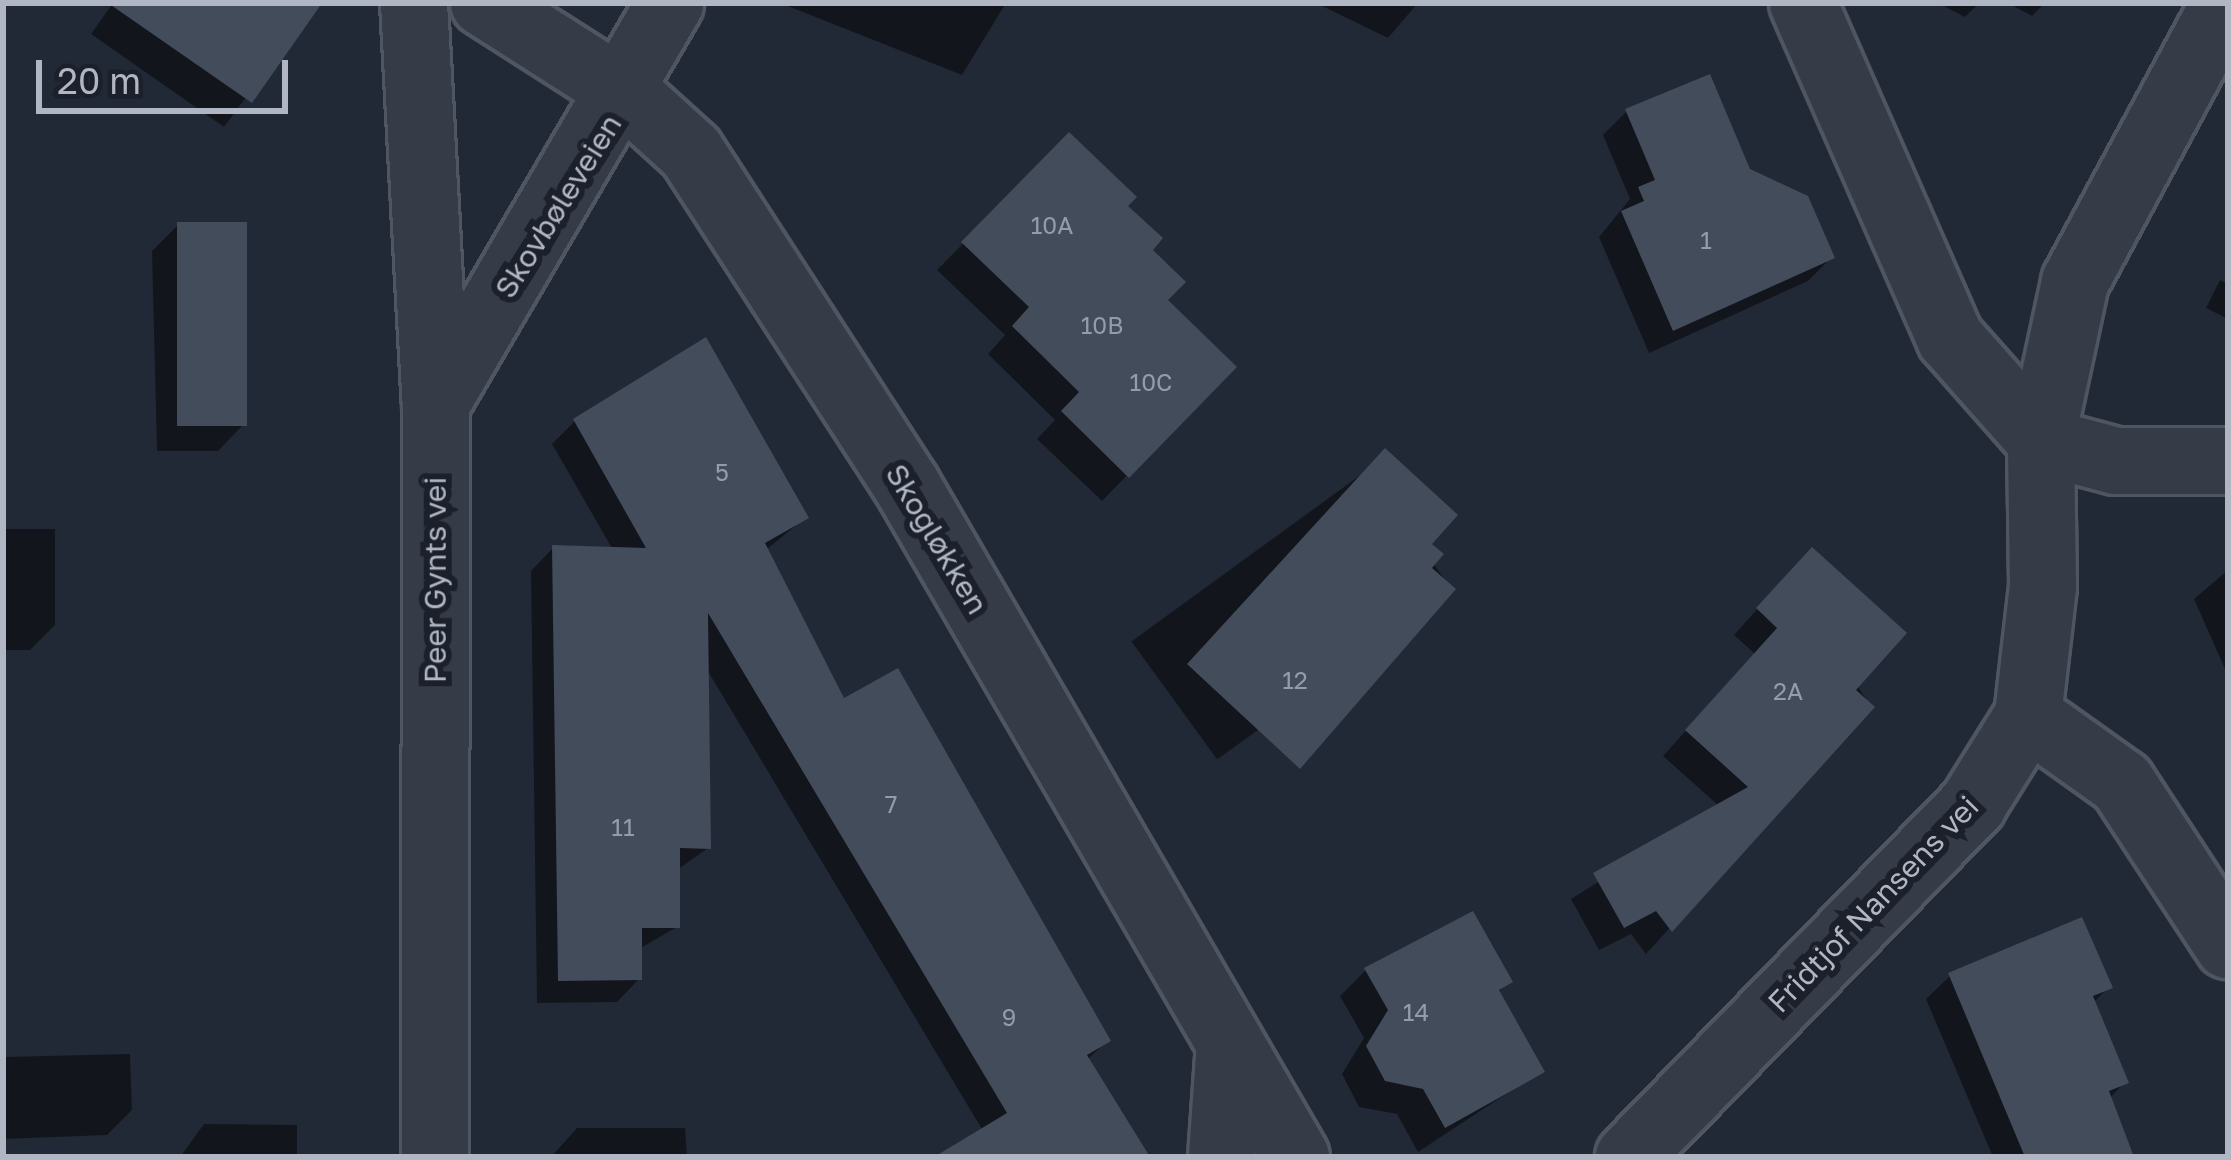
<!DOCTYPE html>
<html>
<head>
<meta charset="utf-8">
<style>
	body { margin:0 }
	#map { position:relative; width:2231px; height:1160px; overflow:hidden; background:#222936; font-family:"Golos Text",sans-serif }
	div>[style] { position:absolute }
	.shadow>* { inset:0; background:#0007; transform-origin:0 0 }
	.building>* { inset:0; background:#434c5b; transform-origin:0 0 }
	.roads { filter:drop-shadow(3px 0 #505661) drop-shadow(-3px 0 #505661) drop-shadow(0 3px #505661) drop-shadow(0 -3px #505661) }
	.minor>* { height:66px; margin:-33px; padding:0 33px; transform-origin:33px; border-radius:33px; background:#353b47 }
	span { translate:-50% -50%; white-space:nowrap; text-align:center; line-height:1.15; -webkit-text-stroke:12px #1b202b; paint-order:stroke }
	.number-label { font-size:24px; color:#959ca9 }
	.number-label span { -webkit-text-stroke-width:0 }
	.street-label { font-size:30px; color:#b0b6c3 }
	.frame { position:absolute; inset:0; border:6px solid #b0b6c3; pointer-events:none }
	.scale { position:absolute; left:36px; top:60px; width:252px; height:54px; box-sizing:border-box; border:6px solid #b0b6c3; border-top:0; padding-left:15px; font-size:36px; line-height:42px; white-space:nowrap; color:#b0b6c3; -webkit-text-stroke:9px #1b202b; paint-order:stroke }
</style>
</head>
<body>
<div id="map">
	<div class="shadow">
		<div style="clip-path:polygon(113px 3px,316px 3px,224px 127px,91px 34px)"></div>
		<div style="clip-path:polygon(780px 3px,1006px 3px,962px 75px)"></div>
		<div style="clip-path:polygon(1316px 3px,1418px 3px,1388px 38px)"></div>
		<div style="clip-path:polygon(1938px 3px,1979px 3px,1965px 17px)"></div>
		<div style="clip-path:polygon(2008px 3px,2045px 3px,2032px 16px)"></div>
		<div style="clip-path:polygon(1627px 111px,1748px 171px,1831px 258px,1808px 281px,1649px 353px,1599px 237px,1630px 199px,1603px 135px)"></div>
		<div style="clip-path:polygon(1069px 136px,1124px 206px,1164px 300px,1232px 367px,1102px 501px,1037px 439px,1055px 420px,988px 354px,1005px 335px,937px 270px)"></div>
		<div style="clip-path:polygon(178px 225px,244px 424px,218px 451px,157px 451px,152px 251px)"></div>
		<div style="clip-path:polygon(2220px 280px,2228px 284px,2228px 319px,2206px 308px)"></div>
		<div style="clip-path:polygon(575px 421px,805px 518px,766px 550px,843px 702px,1107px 1041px,1087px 1060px,1114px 1157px,953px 1157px,983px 1131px,706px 668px,708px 848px,677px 870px,677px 927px,639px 949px,639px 979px,617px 1002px,537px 1003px,531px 571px,553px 548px,613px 550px,552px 444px)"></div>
		<div style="left:1366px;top:471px;width:146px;height:290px;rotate:54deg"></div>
		<div style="clip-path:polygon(3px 529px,55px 529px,55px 625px,30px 650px,3px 650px)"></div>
		<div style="clip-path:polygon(2228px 570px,2228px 676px,2194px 599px)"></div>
		<div style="clip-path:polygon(1787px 576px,1871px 707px,1646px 954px,1631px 934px,1599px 950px,1571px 899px,1719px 806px,1663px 756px,1755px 654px,1734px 635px)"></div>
		<div style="clip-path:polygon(1366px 970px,1509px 982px,1497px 993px,1541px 1071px,1418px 1152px,1397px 1114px,1359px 1107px,1342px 1074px,1364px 1038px,1340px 996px)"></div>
		<div style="clip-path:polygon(1950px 976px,2109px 987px,2092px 1004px,2125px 1082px,2109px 1099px,2129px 1157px,1993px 1157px,1926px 999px)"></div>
		<div style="clip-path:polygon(130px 1054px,132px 1110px,107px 1135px,3px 1139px,3px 1057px)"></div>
		<div style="clip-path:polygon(204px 1124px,297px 1125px,297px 1157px,180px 1157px)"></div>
		<div style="clip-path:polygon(577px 1128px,685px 1128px,687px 1157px,551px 1157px)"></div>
	</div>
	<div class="building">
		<div style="clip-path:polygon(108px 3px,322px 3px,252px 103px)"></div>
		<div style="clip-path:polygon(1710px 74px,1750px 169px,1808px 196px,1835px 258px,1673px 331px,1621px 211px,1644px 201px,1638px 187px,1655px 180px,1625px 109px)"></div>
		<div style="clip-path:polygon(1069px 132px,1137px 197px,1128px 206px,1163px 238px,1153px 250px,1186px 282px,1168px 300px,1237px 367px,1129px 478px,1061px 411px,1079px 392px,1012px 326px,1029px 307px,961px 242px)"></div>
		<div style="left:177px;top:222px;width:70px;height:204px"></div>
		<div style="clip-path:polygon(706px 337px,809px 518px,765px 543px,844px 698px,898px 668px,1111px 1041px,1087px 1055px,1150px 1157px,934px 1157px,1007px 1113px,708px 613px,711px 849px,680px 848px,680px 928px,642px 928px,642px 980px,558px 981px,552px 545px,646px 548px,573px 419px)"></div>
		<div style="clip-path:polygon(1385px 448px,1458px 515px,1432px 544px,1444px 554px,1432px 568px,1456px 589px,1300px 769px,1187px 664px)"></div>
		<div style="clip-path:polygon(1812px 547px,1907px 633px,1856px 690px,1875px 707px,1672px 932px,1656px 911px,1624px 928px,1593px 873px,1748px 787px,1685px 730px,1777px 628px,1756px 608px)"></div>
		<div style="clip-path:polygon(1473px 911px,1513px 982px,1499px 990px,1545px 1072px,1445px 1128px,1423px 1089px,1385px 1081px,1366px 1046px,1388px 1010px,1364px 968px)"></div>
		<div style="clip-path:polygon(2082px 917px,2113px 988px,2093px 996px,2129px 1083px,2109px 1091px,2134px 1157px,2025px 1157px,1948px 973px)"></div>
	</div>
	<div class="roads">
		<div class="minor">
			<div style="left:414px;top:3px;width:402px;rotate:86.9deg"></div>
			<div style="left:436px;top:404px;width:753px;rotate:90.08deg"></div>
			<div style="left:484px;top:3px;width:169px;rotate:32.5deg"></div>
			<div style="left:627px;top:94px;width:86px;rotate:42.2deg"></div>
			<div style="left:691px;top:152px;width:396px;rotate:57.1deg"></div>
			<div style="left:906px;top:484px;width:778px;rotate:59.91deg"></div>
			<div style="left:1803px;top:3px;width:366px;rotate:66.3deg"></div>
			<div style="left:1950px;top:338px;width:137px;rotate:48.5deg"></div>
			<div style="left:2041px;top:441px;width:78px;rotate:14.9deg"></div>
			<div style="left:2116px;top:461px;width:112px"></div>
			<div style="left:436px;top:404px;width:464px;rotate:-59.7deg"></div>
			<div style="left:2028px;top:716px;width:115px;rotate:35.5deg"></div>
			<div style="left:2122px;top:783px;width:194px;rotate:56.8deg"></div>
			<div style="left:1222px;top:1157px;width:114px;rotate:-86deg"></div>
			<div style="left:1629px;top:1157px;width:493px;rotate:-45.7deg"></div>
			<div style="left:1973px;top:804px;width:104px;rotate:-58deg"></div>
			<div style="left:2028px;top:716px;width:131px;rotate:-83.4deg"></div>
			<div style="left:2043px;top:586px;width:145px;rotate:-90.8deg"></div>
			<div style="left:2041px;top:441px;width:163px;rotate:-77.9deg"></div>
			<div style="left:2075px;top:282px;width:317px;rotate:-61.7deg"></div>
		</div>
	</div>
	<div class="number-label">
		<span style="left:1052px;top:225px">10A</span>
		<span style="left:1706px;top:240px">1</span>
		<span style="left:1102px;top:325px">10B</span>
		<span style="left:1151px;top:382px">10C</span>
		<span style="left:722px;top:472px">5</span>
		<span style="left:1295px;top:680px">12</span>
		<span style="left:1788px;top:691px">2A</span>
		<span style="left:891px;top:804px">7</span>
		<span style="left:623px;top:827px">11</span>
		<span style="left:1416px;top:1012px">14</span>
		<span style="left:1009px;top:1017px">9</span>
	</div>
	<div class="street-label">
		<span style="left:558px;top:206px;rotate:-58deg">Skovbøleveien</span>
		<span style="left:937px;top:539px;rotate:59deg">Skogløkken</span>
		<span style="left:435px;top:580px;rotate:-90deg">Peer Gynts vei</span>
		<span style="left:1873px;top:904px;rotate:-46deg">Fridtjof Nansens vei</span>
	</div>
	<div class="frame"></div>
	<div class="scale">20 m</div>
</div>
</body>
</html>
